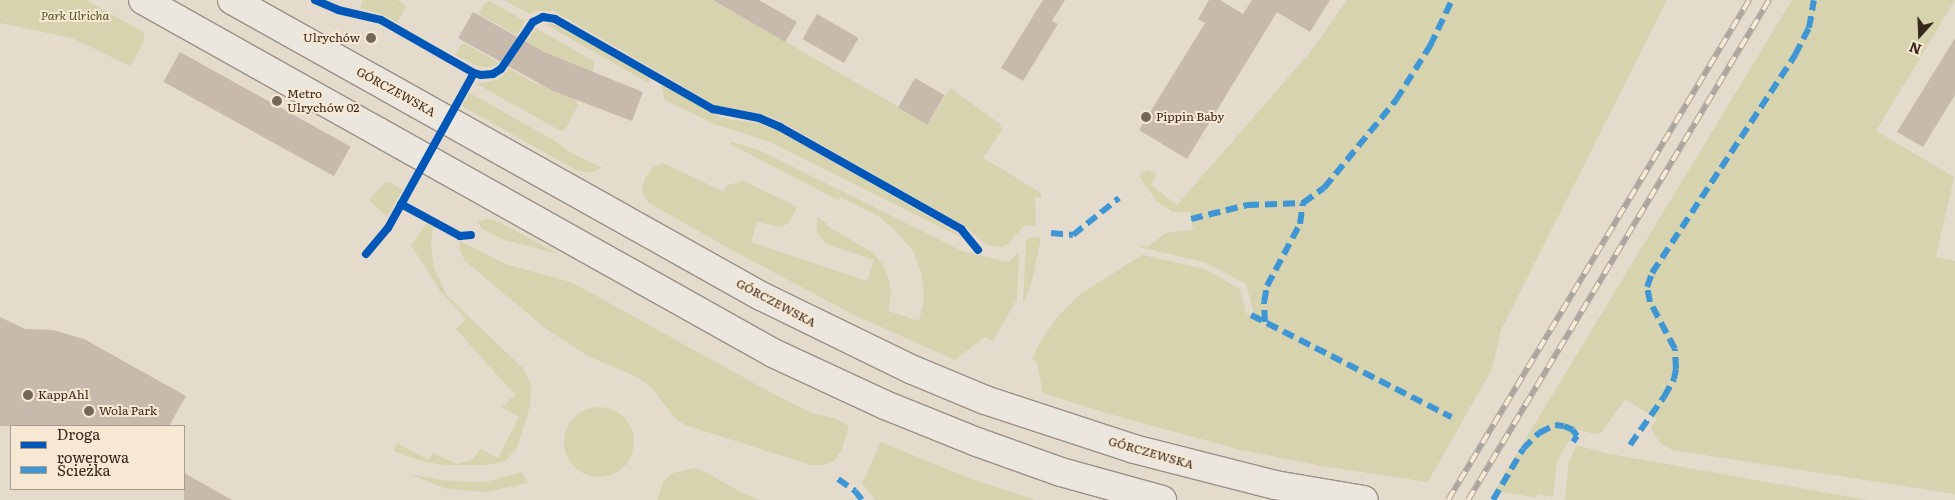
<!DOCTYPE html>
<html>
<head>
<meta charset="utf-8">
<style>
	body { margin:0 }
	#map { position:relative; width:1955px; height:500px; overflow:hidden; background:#e4dbcc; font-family:Literata,serif }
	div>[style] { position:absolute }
	.green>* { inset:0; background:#d6d3ae }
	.round { border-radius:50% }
	.building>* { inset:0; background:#c8b9ad; transform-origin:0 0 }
	.roads { filter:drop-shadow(1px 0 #999085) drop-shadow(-1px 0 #999085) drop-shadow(0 1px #999085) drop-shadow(0 -1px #999085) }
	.secondary>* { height:28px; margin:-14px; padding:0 14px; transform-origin:14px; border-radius:14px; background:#ece7de }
	.rail>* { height:5.5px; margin-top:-2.75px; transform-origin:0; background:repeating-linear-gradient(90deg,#f6e8d2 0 11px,#aca59e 0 22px); box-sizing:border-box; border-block:1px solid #aca59e }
	.quiet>* { height:6px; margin-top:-3px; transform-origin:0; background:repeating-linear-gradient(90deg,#3e96d5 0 12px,transparent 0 18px) }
	.cycleway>* { height:8px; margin:-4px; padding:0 4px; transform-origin:4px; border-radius:4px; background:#0057b8 }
	.dots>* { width:14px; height:14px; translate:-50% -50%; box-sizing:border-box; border:2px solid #f6e8d2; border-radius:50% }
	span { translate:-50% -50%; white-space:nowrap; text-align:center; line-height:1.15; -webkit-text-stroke:4px #f6e8d2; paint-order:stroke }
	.park-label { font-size:12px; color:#4d5524; font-style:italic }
	.poi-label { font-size:12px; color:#38281d }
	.right { translate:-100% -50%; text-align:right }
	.left { translate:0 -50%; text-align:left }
	.street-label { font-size:12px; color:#38281d }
	.legend { position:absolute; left:10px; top:425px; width:175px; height:65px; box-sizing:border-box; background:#f6e8d2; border:1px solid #aa9b8a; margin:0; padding:6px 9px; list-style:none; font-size:15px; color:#38281d }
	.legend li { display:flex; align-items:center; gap:10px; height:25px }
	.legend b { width:25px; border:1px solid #aa9b8a }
	.north { position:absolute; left:1895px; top:10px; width:50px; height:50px; -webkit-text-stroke:4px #f6e8d2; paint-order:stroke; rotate:200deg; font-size:14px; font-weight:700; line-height:20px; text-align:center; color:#38281d }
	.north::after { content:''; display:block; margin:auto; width:18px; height:22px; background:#38281d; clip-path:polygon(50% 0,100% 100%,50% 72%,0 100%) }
</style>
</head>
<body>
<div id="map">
	<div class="green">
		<div style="clip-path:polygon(0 0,86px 0,143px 32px,145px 40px,130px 66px,72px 38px,0 23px)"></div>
		<div style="clip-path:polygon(363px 0,397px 0,407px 6px,397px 22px,381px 14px,360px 8px)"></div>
		<div style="clip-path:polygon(504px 0,713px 0,928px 124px,950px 88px,1000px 124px,1002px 130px,983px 158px,1041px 193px,1041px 198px,1035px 197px,1036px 227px,1025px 225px,1007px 245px,1000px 247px,986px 245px,965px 226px,778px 120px,758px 113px,717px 106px,554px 11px,537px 11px,530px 14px)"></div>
		<div style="clip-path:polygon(1347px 0,1667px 0,1501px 330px,1492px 369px,1428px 482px,1322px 466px,1241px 450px,1106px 413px,1043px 393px,1037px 362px,1032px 359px,1040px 342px,1058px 316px,1080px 294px,1142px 255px,1205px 269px,1240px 289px,1246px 313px,1255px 317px,1246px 284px,1207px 263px,1140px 247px,1142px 245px,1147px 247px,1166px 233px,1193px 230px,1190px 212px,1173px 212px,1157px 202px,1140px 177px,1141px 173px,1148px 170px,1157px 174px,1151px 185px,1177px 205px,1312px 50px)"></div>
		<div style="clip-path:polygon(1792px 0,1955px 0,1876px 131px,1954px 177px,1936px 257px,1955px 261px,1955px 494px,1672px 450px,1659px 442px,1651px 428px,1657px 419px,1625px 399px,1602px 432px,1595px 434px,1576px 429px,1557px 461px,1553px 497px,1539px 494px,1535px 497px,1494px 491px)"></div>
		<div style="clip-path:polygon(490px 1px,525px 21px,517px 35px,479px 14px,485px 3px)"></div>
		<div style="clip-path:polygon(550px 23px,560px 26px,651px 78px,649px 83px,545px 24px)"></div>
		<div style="clip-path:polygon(536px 28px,595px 62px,593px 71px,591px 72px,544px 52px,526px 42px)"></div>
		<div style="clip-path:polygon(466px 44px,499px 63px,490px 67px,480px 67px,455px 55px,461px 45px)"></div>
		<div style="clip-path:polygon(510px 69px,529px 80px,576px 100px,578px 105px,565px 130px,561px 131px,477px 84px,497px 80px)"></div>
		<div style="clip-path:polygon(661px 84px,722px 118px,761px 124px,779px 131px,956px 232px,966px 240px,770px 142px,714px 124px,665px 100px)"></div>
		<div style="clip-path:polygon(470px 93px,555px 141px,571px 153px,603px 168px,587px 173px,576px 170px,462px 106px)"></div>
		<div style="clip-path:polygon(731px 142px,759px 150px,962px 251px,1009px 262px,1017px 253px,1019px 255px,1017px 299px,993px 341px,985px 337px,955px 360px,852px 314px,732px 250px,649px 203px,644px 196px,642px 189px,645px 178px,652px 168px,663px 163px,724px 192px,728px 185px,744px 181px,797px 207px,789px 223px,781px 227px,757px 222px,751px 242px,867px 281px,874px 260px,826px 244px,817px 232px,817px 217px,827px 223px,826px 225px,873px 253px,883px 265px,889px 280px,891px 294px,888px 311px,919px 321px,924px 300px,922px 275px,913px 251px,895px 230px,878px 216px,840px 197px,838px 200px,730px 144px)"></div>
		<div style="clip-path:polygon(390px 182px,402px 190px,387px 217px,371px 202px,370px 198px,385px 183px)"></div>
		<div style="clip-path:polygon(487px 219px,499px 222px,558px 254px,502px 239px,481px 228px,480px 224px,476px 222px)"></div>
		<div style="clip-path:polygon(427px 223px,433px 227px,431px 248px,434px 268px,447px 296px,523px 368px,531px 384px,530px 406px,521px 435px,516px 449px,505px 461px,488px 465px,444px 465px,422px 461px,393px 451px,397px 443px,429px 460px,433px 453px,457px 464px,472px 460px,481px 449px,498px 458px,519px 417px,502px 407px,515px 395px,456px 329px,466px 319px,440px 291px,411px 245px)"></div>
		<div style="clip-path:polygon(1030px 237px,1041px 238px,1031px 284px,1023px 304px,1026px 242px)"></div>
		<div style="clip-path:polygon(459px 241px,508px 265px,571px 282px,770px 392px,812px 413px,834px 418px,849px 426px,842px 449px,834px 461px,824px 465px,811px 465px,685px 425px,675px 418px,650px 386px,637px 377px,588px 356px,545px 328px,465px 261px,460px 251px)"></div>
		<div class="round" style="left:564px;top:407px;width:70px;height:70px"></div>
		<div style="clip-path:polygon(881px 442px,971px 479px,1036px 500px,875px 500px,862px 483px)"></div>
		<div style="clip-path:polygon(1577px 445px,1605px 453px,1867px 500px,1565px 500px,1569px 461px)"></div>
		<div style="clip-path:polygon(694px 468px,704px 471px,740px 492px,760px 500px,657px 500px,664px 481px,673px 473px)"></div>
		<div style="clip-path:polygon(522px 472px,528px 483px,485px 492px,447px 489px,409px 474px,443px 480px,471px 482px,486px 482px)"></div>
	</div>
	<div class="building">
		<div style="clip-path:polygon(713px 0,759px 0,797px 22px,785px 42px)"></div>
		<div style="clip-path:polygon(1043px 0,1065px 0,1052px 21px,1058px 24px,1023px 81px,1001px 68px)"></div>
		<div style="clip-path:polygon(1209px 0,1220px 0,1243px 14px,1252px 0,1330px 0,1310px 32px,1277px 12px,1187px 159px,1139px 130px,1205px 23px,1198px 19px)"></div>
		<div style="clip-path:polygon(473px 12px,544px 52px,643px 92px,632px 121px,553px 91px,458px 38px)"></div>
		<div style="left:817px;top:14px;width:48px;height:29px;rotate:30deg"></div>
		<div style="clip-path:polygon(1955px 38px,1955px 95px,1923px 147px,1897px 132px)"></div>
		<div style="left:180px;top:52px;width:195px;height:34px;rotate:29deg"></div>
		<div style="left:915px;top:78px;width:34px;height:34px;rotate:30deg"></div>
		<div style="clip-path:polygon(0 317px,25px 329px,53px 330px,84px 339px,186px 396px,169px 426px,0 426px)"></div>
		<div style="clip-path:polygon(184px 473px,232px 500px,184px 500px)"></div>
	</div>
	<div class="roads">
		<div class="secondary">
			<div style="left:143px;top:0;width:722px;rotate:29.26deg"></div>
			<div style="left:773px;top:353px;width:123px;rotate:24.9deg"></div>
			<div style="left:885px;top:405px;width:99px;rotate:21.9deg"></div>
			<div style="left:977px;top:442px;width:89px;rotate:19.7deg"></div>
			<div style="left:1061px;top:472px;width:105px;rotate:15.5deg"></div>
			<div style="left:232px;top:0;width:606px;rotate:29.23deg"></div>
			<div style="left:761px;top:296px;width:169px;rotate:26deg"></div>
			<div style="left:913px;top:370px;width:78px;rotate:22.6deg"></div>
			<div style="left:985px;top:400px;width:157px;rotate:18.2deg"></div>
			<div style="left:1134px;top:449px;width:146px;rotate:14.3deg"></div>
			<div style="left:1275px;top:485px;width:90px;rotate:9.6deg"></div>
		</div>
	</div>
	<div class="rail">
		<div style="left:1448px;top:500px;width:584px;rotate:-58.95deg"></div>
		<div style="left:1468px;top:500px;width:584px;rotate:-58.95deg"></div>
	</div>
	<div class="quiet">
		<div style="left:1191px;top:219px;width:58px;rotate:-14deg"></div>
		<div style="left:1247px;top:205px;width:56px;rotate:-2deg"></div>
		<div style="left:1303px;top:203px;width:26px;rotate:-36deg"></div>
		<div style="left:1324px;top:188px;width:114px;rotate:-50.7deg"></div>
		<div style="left:1396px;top:100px;width:64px;rotate:-57.8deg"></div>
		<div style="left:1430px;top:46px;width:51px;rotate:-64.4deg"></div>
		<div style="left:1051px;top:233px;width:22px;rotate:5deg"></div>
		<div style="left:1073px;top:235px;width:59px;rotate:-38.8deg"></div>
		<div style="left:1251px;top:315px;width:225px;rotate:27deg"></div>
		<div style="left:1265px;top:322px;width:20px;rotate:-93deg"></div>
		<div style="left:1264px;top:302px;width:16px;rotate:-79deg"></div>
		<div style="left:1267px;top:286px;width:70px;rotate:-62deg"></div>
		<div style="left:1300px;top:224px;width:21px;rotate:-82deg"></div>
		<div style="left:1630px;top:445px;width:59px;rotate:-54.7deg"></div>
		<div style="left:1664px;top:397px;width:21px;rotate:-61deg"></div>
		<div style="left:1674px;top:379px;width:10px;rotate:-79deg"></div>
		<div style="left:1676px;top:369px;width:20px;rotate:-93deg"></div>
		<div style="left:1675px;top:349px;width:53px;rotate:-118deg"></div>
		<div style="left:1650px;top:302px;width:15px;rotate:-101deg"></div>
		<div style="left:1647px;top:287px;width:15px;rotate:-70deg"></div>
		<div style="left:1652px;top:273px;width:261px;rotate:-56.7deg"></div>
		<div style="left:1795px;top:55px;width:30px;rotate:-63deg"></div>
		<div style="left:1809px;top:28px;width:28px;rotate:-80deg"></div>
		<div style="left:838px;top:479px;width:21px;rotate:35deg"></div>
		<div style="left:855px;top:491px;width:11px;rotate:52deg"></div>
		<div style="left:1493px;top:500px;width:59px;rotate:-59.5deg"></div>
		<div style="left:1523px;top:449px;width:23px;rotate:-45deg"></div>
		<div style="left:1539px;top:433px;width:18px;rotate:-27deg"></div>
		<div style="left:1555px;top:425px;width:9px;rotate:6deg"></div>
		<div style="left:1564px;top:426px;width:10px;rotate:24deg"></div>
		<div style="left:1573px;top:430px;width:7px;rotate:56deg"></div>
		<div style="left:1577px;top:436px;width:7px;rotate:124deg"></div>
	</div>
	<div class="cycleway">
		<div style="left:315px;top:0;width:25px;rotate:23deg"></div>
		<div style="left:338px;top:10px;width:44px;rotate:13.1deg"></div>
		<div style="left:381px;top:20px;width:107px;rotate:29.7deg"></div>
		<div style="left:474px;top:73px;width:7px;rotate:16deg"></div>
		<div style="left:481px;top:75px;width:12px;rotate:-5deg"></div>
		<div style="left:493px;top:74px;width:9px;rotate:-32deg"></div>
		<div style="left:501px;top:69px;width:57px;rotate:-55.8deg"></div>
		<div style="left:533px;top:22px;width:11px;rotate:-27deg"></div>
		<div style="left:543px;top:17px;width:12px;rotate:9deg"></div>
		<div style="left:555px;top:19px;width:182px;rotate:29.7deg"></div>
		<div style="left:713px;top:109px;width:47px;rotate:11.1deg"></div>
		<div style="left:759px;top:118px;width:23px;rotate:23deg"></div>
		<div style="left:780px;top:127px;width:208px;rotate:29.4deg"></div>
		<div style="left:961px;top:229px;width:27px;rotate:51deg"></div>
		<div style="left:401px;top:204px;width:67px;rotate:28.5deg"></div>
		<div style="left:460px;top:236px;width:11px;rotate:-5deg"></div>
		<div style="left:366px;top:254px;width:34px;rotate:-50deg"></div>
		<div style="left:388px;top:228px;width:177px;rotate:-61deg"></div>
	</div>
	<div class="dots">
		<div style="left:371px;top:38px;background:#74675a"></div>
		<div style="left:277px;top:101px;background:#74675a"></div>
		<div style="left:1146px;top:117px;background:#74675a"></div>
		<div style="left:28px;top:395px;background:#74675a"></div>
		<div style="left:89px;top:411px;background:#74675a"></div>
	</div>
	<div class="park-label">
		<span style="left:75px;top:16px">Park Ulricha</span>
	</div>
	<div class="poi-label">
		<span class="right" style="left:360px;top:38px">Ulrychów</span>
		<span class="left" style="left:287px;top:101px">Metro<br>Ulrychów 02</span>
		<span class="left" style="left:1156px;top:117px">Pippin Baby</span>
		<span class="left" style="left:38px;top:395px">KappAhl</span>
		<span class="left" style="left:99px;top:411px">Wola Park</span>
	</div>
	<div class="street-label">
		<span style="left:396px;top:92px;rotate:29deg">GÓRCZEWSKA</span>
		<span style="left:776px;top:303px;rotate:28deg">GÓRCZEWSKA</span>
		<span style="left:1151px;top:453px;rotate:16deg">GÓRCZEWSKA</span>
	</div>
	<ul class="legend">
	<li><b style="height:6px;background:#0057b8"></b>Droga rowerowa</li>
	<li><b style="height:6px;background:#3e96d5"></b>Ścieżka</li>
	</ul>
	<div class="north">N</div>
</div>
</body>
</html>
